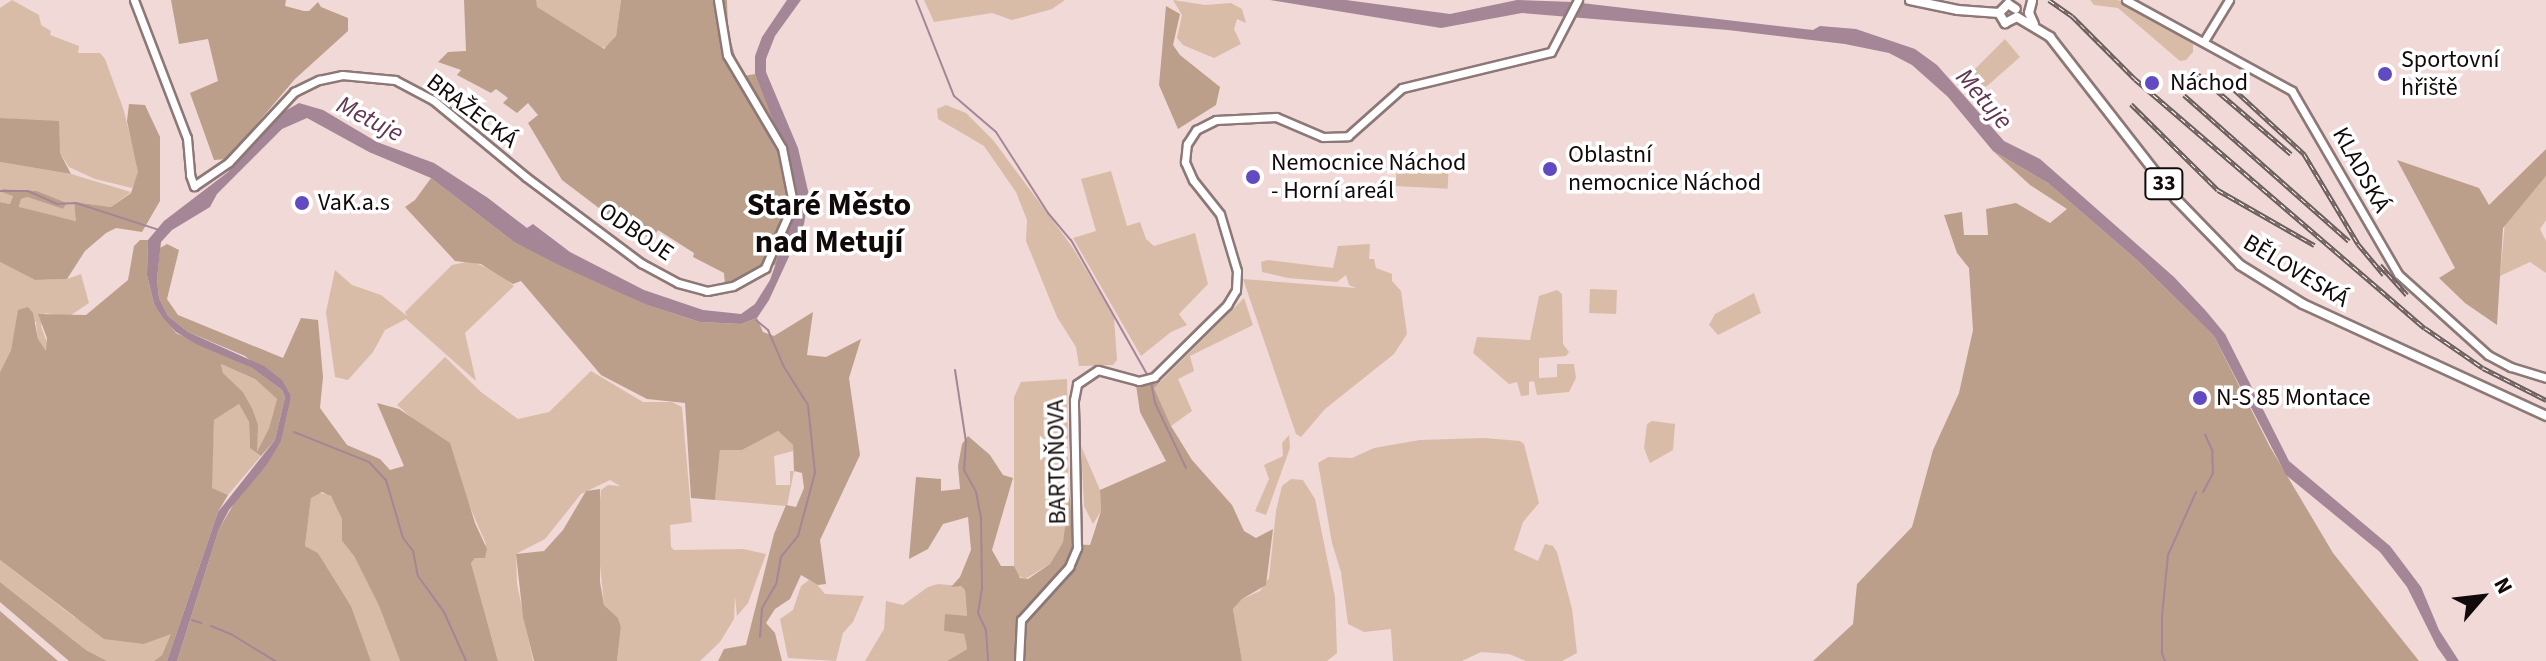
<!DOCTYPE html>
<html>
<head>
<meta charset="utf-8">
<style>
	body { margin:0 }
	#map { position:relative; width:2546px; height:661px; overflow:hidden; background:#f0d9d7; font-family:"Source Sans 3",sans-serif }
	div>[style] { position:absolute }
	.green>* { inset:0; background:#d8bca7; transform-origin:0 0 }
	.forest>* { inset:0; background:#bc9f8a }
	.water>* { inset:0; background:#a58697 }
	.stream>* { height:2px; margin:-1px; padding:0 1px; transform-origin:1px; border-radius:1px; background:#a58697 }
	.roads { filter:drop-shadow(2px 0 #8d7877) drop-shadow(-2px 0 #8d7877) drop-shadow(0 2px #8d7877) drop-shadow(0 -2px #8d7877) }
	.secondary>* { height:7px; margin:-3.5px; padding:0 3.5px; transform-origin:3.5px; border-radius:3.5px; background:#fff }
	.primary>* { height:8px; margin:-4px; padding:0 4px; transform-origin:4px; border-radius:4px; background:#fff }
	.rail>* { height:5px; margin-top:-2.5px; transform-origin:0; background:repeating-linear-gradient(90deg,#fff 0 6px,#6b5d5c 0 12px); box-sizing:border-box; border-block:2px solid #6b5d5c }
	.dots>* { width:22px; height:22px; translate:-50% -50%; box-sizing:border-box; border:4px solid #fff; border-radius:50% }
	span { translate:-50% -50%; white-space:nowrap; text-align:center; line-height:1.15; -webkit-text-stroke:7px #fff; paint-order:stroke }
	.shield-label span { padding:2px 6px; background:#fff; border:2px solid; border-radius:6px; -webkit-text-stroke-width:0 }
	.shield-label { font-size:22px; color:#120a0a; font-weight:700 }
	.poi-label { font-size:24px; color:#120a0a }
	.left { translate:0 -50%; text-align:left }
	.street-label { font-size:24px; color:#120a0a }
	.water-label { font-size:26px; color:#623551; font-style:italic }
	.district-label { font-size:32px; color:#120a0a; font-weight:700 }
	.north { position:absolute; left:2442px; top:557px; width:80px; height:80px; -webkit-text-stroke:6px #fff; paint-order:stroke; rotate:62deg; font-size:22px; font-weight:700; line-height:32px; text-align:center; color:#120a0a }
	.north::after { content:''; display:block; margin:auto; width:28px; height:36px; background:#120a0a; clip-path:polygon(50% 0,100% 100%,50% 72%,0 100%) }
</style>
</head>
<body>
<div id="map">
	<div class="green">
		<div style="clip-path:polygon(12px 0,39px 15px,41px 25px,51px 31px,50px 35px,79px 46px,78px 53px,100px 53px,105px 59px,123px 108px,138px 166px,138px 177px,132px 188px,95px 179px,69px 167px,60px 153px,56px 123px,0 118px,0 8px)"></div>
		<div style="clip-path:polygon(536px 0,621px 0,616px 36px,608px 47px,599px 48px,536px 7px)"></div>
		<div style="clip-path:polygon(924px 0,1065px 0,1052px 9px,1012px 20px,992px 13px,934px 22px)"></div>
		<div style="clip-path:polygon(1173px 0,1205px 5px,1231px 3px,1242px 9px,1246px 23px,1237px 19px,1234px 29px,1241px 44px,1214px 58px,1183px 45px,1177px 38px,1182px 15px)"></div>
		<div style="clip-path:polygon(2090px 0,2118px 0,2193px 38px,2193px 52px,2186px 60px,2180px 61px,2118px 8px,2094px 5px)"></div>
		<div style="clip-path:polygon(2005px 39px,2020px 57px,1987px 86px,1978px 88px,1973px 84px,1973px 71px)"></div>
		<div style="clip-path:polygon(946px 105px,966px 113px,993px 140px,1073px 248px,1114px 317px,1117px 360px,1113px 365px,1079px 366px,1076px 347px,1057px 317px,1026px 241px,1027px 220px,1016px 192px,984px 146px,938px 119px,937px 109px)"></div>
		<div style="left:1397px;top:160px;width:52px;height:26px;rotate:3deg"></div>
		<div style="clip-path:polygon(0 162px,71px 174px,131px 192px,111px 207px,81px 203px,74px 205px,77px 221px,19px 208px,21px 199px,27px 197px,63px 209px,67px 203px,37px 191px,3px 189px,13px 196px,10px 204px,0 202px)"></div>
		<div style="clip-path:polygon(1111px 171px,1127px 226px,1140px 222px,1146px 239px,1154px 246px,1195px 233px,1208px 284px,1179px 314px,1187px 325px,1171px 332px,1141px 356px,1073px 238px,1096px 231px,1081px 179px)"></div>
		<div style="clip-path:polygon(2546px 176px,2546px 220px,2540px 229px,2546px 241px,2546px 273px,2530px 262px,2500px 276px,2505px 222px)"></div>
		<div style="clip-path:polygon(1370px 244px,1369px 259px,1374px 259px,1376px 268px,1392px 274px,1392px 281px,1401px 291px,1407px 334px,1394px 354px,1325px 409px,1301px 437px,1296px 434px,1243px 279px,1356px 288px,1349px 285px,1346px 275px,1337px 282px,1288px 278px,1262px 272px,1261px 262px,1268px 260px,1333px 268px,1338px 246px)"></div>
		<div style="clip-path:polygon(471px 261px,497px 272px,514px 286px,465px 333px,476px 381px,406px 319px,385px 330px,373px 352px,348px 380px,335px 377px,326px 312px,335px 270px,352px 285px,381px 295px,407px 316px,405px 312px,452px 265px)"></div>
		<div style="clip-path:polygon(0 262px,35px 280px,67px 279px,81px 274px,89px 303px,68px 317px,45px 313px,41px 326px,49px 348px,45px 352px,38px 339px,36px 322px,18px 315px,11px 350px,0 372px)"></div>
		<div style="left:1590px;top:289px;width:27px;height:24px;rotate:2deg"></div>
		<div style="clip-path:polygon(1557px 290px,1562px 294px,1563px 344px,1569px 352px,1566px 356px,1539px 358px,1539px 378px,1557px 377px,1557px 364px,1574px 364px,1576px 378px,1569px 392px,1537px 395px,1534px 381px,1529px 382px,1529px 395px,1521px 396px,1517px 382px,1509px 384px,1473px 353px,1477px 337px,1530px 340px,1539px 296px)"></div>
		<div style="clip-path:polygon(1754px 293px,1761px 313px,1718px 335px,1709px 325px,1715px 314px)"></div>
		<div style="clip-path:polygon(1244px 298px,1253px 325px,1190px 356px,1194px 371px,1178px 379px,1192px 411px,1171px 426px,1154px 388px)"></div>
		<div style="clip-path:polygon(445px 357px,481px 392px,518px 419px,549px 412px,591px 371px,643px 402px,672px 402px,682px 407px,692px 522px,670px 525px,671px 547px,674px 550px,743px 549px,766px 554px,748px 603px,737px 616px,735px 596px,734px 619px,720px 642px,700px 661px,617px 661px,621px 627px,618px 618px,604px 605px,597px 535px,601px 490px,608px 485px,620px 486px,610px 480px,581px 494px,545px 539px,516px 554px,517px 584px,533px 661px,498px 661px,471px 563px,486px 544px,466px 498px,411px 417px,397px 405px)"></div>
		<div style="clip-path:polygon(221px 364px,255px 379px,277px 399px,269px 428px,257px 453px,261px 456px,228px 495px,211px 488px,214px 420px,239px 404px,249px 422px,250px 448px,252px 408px,243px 392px,223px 373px)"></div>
		<div style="clip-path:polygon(1067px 379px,1069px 517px,1063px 542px,1050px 564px,1025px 579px,1017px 575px,1014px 566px,1014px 397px,1021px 382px)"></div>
		<div style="clip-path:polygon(1652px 421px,1675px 424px,1673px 450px,1650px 463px,1644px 448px,1647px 424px)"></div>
		<div style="clip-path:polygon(778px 431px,793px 445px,793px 451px,774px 456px,776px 485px,790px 485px,790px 471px,794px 471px,787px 506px,715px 500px,720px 450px,742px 450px)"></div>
		<div style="clip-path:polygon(1289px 435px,1290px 448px,1266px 515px,1255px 511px,1269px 479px,1264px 465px,1283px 456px,1282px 443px)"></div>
		<div style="clip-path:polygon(1484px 438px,1520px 441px,1524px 444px,1539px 503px,1523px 522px,1514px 550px,1538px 561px,1545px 544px,1553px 546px,1557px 552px,1572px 609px,1577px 653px,1562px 661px,1526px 661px,1509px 654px,1481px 652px,1462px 661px,1393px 661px,1391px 629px,1364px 632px,1348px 624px,1341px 572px,1332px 543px,1318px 463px,1328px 457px,1352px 458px,1374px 448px,1420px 440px)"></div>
		<div style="clip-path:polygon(1081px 446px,1100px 490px,1101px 511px,1093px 524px,1084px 506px)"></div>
		<div style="clip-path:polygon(1291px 479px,1303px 480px,1315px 499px,1335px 597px,1337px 653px,1327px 661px,1242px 661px,1233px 609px,1242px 599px,1260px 591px,1269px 578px,1276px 511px,1282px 486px)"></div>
		<div style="clip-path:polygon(319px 493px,329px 494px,334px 501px,342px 519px,342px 541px,354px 556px,379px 606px,400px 661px,371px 661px,351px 606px,318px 553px,305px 546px,311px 498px)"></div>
		<div style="clip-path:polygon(0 560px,74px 617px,144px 644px,172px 633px,162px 655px,154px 661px,107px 661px,86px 650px,0 582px)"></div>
		<div style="clip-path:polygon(809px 580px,815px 582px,825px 594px,864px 596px,853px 622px,843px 633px,836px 661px,788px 658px,780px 619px,793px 610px,801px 586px)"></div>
		<div style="clip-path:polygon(938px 584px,961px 586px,965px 590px,967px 616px,944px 631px,964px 634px,967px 649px,947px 661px,865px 661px,884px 629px,886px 601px,903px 605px,928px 587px)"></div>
	</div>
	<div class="forest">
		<div style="clip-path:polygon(171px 0,286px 0,285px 6px,304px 11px,309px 11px,318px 2px,321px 7px,348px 18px,348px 31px,295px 79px,227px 159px,214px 160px,190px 93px,218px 81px,208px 39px,179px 44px)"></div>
		<div style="clip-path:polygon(464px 0,536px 0,537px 7px,604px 49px,616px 36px,621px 0,727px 0,728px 31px,740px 73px,744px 76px,755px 74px,780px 133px,794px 183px,795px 209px,777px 264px,725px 285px,724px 273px,693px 257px,694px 253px,658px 230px,652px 239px,624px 227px,562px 180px,528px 123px,538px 115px,528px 103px,517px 113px,503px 103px,508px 98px,496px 89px,491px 93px,457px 75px,461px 70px,438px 62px,448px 52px,466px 51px)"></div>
		<div style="clip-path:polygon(1166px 6px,1180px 14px,1173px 45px,1180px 55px,1220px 87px,1216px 105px,1178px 129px,1159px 85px)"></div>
		<div style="clip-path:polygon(129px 104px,145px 105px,160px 137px,160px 201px,142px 232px,116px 228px,106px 233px,85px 251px,67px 279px,35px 280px,0 262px,0 202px,10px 204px,13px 196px,2px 192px,3px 189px,37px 191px,67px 203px,63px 209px,27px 197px,21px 199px,19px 207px,76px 221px,74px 202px,111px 207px,131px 193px,138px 172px,127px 121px)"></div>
		<div style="clip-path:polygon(0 118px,59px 121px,60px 153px,71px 174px,0 162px)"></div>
		<div style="clip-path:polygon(2546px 149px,2546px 176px,2503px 228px,2497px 325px,2465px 303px,2439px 278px,2455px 268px,2397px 160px,2479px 188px,2489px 205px)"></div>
		<div style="clip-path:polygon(1993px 151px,2048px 183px,2137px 260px,2214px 336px,2270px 447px,2333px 553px,2419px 661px,1813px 661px,1853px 624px,1857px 584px,1912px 527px,1933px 450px,1959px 393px,1973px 330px,1969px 268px,1957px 253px,1944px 215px,1962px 212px,1964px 235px,1988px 235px,1986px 209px,2016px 203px,2050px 223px,2067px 209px,2030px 185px)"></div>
		<div style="clip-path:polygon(431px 178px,514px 242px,647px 305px,700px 322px,741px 324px,757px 318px,763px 332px,774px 336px,813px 312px,807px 355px,826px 357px,861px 339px,849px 378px,860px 455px,820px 540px,826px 584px,818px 585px,801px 575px,790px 599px,775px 609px,766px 623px,775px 633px,782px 661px,718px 661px,724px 649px,746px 645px,774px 534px,786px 505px,796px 507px,804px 488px,802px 473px,794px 471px,793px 445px,778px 431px,742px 450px,720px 450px,715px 500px,691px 498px,685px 403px,647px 399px,601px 375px,521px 281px,513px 284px,481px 264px,455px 261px,405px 207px,415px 200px)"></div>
		<div style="clip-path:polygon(evenodd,140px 240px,148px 240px,147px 275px,154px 304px,176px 333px,252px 368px,282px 390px,285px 397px,275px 440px,261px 456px,250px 448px,249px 422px,239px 404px,214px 420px,212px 488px,228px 495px,218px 512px,167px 661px,154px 661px,162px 655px,171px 634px,144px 644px,104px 639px,0 560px,0 372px,11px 350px,18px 310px,28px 307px,33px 313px,38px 339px,46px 351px,47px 338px,38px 314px,86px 315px,128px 280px,134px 246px,140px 240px,221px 364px,255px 379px,277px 399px,269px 428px,257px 452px,258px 425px,252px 408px,243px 392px,223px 373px,221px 364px)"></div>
		<div style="clip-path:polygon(167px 244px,179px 250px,167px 299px,178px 315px,283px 358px,301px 318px,318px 320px,323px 377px,320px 408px,347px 445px,380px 459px,390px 470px,404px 466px,377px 403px,399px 409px,450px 443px,475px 523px,487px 549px,485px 558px,475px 558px,471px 563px,498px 661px,400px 661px,379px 606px,354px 556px,342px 541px,342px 519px,331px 496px,322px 492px,311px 498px,305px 546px,318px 553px,351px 606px,371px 661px,177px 661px,219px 529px,239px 495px,266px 466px,291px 396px,245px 356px,188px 332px,168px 316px,159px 298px,157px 279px,160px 248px)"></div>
		<div style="clip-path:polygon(1159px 383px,1154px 388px,1171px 426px,1192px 460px,1232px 505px,1244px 531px,1256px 538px,1273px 529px,1266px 585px,1242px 599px,1233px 609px,1242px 661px,947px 661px,967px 649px,964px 634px,944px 631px,945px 614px,967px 616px,965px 590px,961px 586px,951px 587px,960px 577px,971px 550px,968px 517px,943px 524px,928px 549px,909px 559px,916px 477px,941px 479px,941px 491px,960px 489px,958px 466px,962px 444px,968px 436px,990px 455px,1003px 475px,1013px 478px,992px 550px,1001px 566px,1014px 566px,1020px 578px,1028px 579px,1050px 564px,1063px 542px,1070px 493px,1073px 544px,1090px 545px,1101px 511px,1100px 490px,1166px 461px,1140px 412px,1136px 385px)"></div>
		<div style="clip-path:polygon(600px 489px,600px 582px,604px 605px,618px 618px,621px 627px,617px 661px,534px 661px,523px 617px,516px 554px,544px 551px,563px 530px,586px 491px)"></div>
		<div style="clip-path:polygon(0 582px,86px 650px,107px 661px,69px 661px,0 602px)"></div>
		<div style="clip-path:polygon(0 611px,58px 661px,0 661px)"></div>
	</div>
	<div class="water">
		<div style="clip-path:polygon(787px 0,801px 0,775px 36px,766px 59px,766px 72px,798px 148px,809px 195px,804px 224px,769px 300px,757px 318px,741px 324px,700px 322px,647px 305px,561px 266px,514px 242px,431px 178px,369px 152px,307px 118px,282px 129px,217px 194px,210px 207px,172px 230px,161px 242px,157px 279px,159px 298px,168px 316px,188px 332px,264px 366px,282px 380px,291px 396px,281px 441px,266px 466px,229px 510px,219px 529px,177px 661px,167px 661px,218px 512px,275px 440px,285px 397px,282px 390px,252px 368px,196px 344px,176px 332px,164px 319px,154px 304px,147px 275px,148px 240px,164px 221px,228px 172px,273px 118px,299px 103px,323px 110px,377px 142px,434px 163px,488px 198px,527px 228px,533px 224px,570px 252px,644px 290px,703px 310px,741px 314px,755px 304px,770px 280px,795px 209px,789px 160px,755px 74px,755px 56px,762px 37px)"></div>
		<div style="clip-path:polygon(1270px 0,1346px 0,1450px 14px,1517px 0,1573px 2px,1813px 30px,1820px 26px,1856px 29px,1915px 49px,1937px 65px,2004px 141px,2040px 159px,2174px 277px,2206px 311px,2225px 334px,2289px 461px,2390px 546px,2421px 587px,2439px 630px,2459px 661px,2447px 661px,2437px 647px,2407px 587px,2380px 552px,2286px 475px,2214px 336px,2137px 260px,2048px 183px,1993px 151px,1948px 97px,1912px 65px,1889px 53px,1845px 44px,1728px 30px,1522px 13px,1441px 28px)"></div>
	</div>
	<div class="stream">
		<div style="left:916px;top:0;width:103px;rotate:68.4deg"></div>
		<div style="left:954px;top:96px;width:55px;rotate:40.6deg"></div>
		<div style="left:996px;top:132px;width:96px;rotate:57.3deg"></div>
		<div style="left:1048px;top:213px;width:35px;rotate:50deg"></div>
		<div style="left:1071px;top:240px;width:156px;rotate:60.5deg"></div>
		<div style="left:0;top:191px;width:28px"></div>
		<div style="left:28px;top:191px;width:32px;rotate:24deg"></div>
		<div style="left:57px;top:204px;width:19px;rotate:-3deg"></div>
		<div style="left:76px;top:203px;width:87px;rotate:18deg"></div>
		<div style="left:756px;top:320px;width:16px;rotate:40deg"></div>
		<div style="left:768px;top:330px;width:40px;rotate:66.6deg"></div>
		<div style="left:784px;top:367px;width:45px;rotate:57.7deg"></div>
		<div style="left:808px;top:405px;width:68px;rotate:84.1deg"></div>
		<div style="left:815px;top:473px;width:65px;rotate:105.1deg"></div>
		<div style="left:798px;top:536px;width:27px;rotate:129deg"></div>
		<div style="left:781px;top:557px;width:27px;rotate:100deg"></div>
		<div style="left:776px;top:584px;width:28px;rotate:120deg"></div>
		<div style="left:762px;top:608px;width:29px;rotate:94deg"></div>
		<div style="left:955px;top:370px;width:73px;rotate:81.3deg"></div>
		<div style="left:966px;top:442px;width:28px;rotate:94deg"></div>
		<div style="left:964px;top:470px;width:25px;rotate:61deg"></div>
		<div style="left:976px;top:492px;width:25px;rotate:79deg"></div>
		<div style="left:981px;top:517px;width:71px;rotate:89.2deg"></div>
		<div style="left:982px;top:588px;width:25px;rotate:99deg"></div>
		<div style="left:978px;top:613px;width:19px;rotate:65deg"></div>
		<div style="left:986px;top:630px;width:31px;rotate:86deg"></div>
		<div style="left:1151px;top:382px;width:21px;rotate:79deg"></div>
		<div style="left:1155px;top:403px;width:72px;rotate:64.5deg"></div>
		<div style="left:294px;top:432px;width:81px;rotate:21.8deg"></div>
		<div style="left:369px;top:462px;width:25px;rotate:47deg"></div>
		<div style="left:386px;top:480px;width:60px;rotate:73.7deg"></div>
		<div style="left:403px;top:538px;width:16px;rotate:52deg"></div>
		<div style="left:413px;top:551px;width:25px;rotate:79deg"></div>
		<div style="left:418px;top:576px;width:44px;rotate:54.2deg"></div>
		<div style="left:444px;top:612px;width:54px;rotate:65.8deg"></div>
		<div style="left:2203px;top:492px;width:21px;rotate:-62deg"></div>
		<div style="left:2213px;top:473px;width:23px;rotate:-92deg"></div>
		<div style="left:2212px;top:450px;width:17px;rotate:-114deg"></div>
		<div style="left:192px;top:620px;width:10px;rotate:17deg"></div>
		<div style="left:211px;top:626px;width:22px;rotate:22deg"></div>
		<div style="left:231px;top:634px;width:52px;rotate:31.5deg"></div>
		<div style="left:2165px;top:661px;width:9px;rotate:-111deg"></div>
		<div style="left:2162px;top:653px;width:37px;rotate:-90deg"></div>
		<div style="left:2162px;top:616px;width:61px;rotate:-84.4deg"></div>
		<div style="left:2168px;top:555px;width:69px;rotate:-66deg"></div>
	</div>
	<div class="roads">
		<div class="secondary">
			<div style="left:134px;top:0;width:148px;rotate:69deg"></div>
			<div style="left:187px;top:138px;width:37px;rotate:85deg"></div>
			<div style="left:190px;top:175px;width:12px;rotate:70deg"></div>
			<div style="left:194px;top:186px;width:42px;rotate:-34.4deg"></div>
			<div style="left:229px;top:162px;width:96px;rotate:-47.1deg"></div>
			<div style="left:294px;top:92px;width:28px;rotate:-26deg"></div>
			<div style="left:319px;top:80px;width:24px;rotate:-12deg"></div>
			<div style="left:342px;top:75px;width:53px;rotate:5.4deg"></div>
			<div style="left:395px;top:80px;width:43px;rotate:27.8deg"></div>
			<div style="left:433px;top:100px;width:121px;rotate:39.6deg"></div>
			<div style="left:526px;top:177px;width:144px;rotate:36.8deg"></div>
			<div style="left:641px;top:263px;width:42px;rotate:28.4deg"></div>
			<div style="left:678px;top:283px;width:30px;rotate:15deg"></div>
			<div style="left:707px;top:291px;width:26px;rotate:-11deg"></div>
			<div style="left:733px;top:286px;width:37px;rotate:-29deg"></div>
			<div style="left:765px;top:268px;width:62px;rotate:-66.3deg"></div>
			<div style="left:790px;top:211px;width:13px;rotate:-81deg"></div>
			<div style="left:792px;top:198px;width:51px;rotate:-101.3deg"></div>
			<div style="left:782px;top:148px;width:108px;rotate:-120.6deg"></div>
			<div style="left:727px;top:55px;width:56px;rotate:-99.3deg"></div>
			<div style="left:2126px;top:0;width:189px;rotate:28.7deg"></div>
			<div style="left:2292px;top:91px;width:211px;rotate:59.9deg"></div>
			<div style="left:2398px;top:274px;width:121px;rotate:42deg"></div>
			<div style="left:2488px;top:355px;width:26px;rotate:28deg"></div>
			<div style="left:2511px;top:367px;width:37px;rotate:17deg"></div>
			<div style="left:2204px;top:41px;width:48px;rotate:-58.6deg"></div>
			<div style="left:1019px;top:661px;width:41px;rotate:-87.2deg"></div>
			<div style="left:1021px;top:620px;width:72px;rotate:-47.8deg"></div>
			<div style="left:1069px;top:567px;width:21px;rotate:-67deg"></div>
			<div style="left:1077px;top:548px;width:148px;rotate:-91.2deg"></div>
			<div style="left:1074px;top:400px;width:16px;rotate:-79deg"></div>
			<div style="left:1077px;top:384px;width:25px;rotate:-34deg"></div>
			<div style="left:1098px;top:370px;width:42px;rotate:15deg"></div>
			<div style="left:1139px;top:381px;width:16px;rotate:-15deg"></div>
			<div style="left:1154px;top:377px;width:103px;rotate:-44.6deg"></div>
			<div style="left:1227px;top:305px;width:17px;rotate:-59deg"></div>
			<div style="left:1236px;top:290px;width:19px;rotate:-87deg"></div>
			<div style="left:1237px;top:271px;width:59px;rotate:-106.6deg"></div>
			<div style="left:1220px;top:214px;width:43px;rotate:-128.5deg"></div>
			<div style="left:1193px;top:180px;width:20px;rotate:-114deg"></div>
			<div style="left:1185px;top:162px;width:18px;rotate:-84deg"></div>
			<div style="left:1187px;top:144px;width:17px;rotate:-57deg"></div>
			<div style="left:1196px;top:130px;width:22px;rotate:-27deg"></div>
			<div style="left:1216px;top:120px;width:60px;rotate:-2.9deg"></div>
			<div style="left:1276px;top:117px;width:51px;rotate:23.1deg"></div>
			<div style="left:1323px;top:137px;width:25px;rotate:-2deg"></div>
			<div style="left:1348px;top:136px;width:72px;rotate:-41.6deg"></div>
			<div style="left:1402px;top:88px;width:153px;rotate:-13.6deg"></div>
			<div style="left:1551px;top:52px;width:59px;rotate:-62.6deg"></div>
		</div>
		<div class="primary">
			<div style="left:1910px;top:0;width:49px;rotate:11.8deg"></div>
			<div style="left:1958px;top:10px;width:41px;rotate:4.2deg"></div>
			<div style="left:2032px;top:1px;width:12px;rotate:104deg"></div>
			<div style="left:2029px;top:13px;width:12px;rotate:66deg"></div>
			<div style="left:1999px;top:13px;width:12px;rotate:59deg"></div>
			<div style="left:2005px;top:23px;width:13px;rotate:-27deg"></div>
			<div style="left:1999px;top:13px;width:13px;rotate:-45deg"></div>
			<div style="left:2008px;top:4px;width:9px;rotate:32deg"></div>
			<div style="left:2017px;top:17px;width:39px;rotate:31deg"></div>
			<div style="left:2050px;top:37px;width:205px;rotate:52.1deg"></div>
			<div style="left:2176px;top:199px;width:92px;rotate:45.9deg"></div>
			<div style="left:2240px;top:265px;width:74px;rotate:31.8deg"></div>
			<div style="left:2303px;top:304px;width:268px;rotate:24.7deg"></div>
		</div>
	</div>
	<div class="rail">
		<div style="left:2049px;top:0;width:28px;rotate:35deg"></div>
		<div style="left:2072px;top:16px;width:89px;rotate:45deg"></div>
		<div style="left:2135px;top:79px;width:382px;rotate:40.7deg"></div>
		<div style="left:2425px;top:328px;width:70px;rotate:34.6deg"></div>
		<div style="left:2483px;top:368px;width:71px;rotate:26.9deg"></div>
		<div style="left:2195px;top:72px;width:126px;rotate:40.5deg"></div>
		<div style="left:2225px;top:81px;width:108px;rotate:42.7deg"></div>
		<div style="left:2304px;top:154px;width:105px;rotate:59deg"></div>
		<div style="left:2358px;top:244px;width:40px;rotate:50deg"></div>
		<div style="left:2184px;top:95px;width:220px;rotate:41.5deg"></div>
		<div style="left:2131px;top:104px;width:122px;rotate:44.7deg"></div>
		<div style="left:2218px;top:190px;width:111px;rotate:29.8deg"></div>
		<div style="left:2380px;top:265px;width:40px;rotate:48deg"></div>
	</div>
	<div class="dots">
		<div style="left:2385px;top:74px;background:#614ac2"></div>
		<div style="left:2152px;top:83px;background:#614ac2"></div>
		<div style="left:1550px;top:169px;background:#614ac2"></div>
		<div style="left:1253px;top:177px;background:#614ac2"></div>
		<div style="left:302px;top:203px;background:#614ac2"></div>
		<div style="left:2200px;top:398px;background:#614ac2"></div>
	</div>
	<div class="shield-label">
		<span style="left:2164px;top:184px">33</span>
	</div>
	<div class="poi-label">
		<span class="left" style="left:2401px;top:74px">Sportovní<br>hřiště</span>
		<span class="left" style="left:2170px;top:83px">Náchod</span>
		<span class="left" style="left:1568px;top:169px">Oblastní<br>nemocnice Náchod</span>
		<span class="left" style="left:1271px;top:177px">Nemocnice Náchod<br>- Horní areál</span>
		<span class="left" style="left:318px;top:203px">VaK.a.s</span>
		<span class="left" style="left:2216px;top:398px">N-S 85 Montace</span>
	</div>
	<div class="street-label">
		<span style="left:472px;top:111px;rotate:37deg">BRAŽECKÁ</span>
		<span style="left:2361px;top:170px;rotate:61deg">KLADSKÁ</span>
		<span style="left:636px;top:232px;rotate:34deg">ODBOJE</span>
		<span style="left:2296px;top:271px;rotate:31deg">BĚLOVESKÁ</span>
		<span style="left:1057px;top:462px;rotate:-91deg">BARTOŇOVA</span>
	</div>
	<div class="water-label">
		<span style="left:1984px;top:99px;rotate:49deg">Metuje</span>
		<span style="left:370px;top:119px;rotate:27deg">Metuje</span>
	</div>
	<div class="district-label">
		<span style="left:829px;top:224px">Staré Město<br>nad Metují</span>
	</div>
	<div class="north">N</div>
</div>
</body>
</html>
